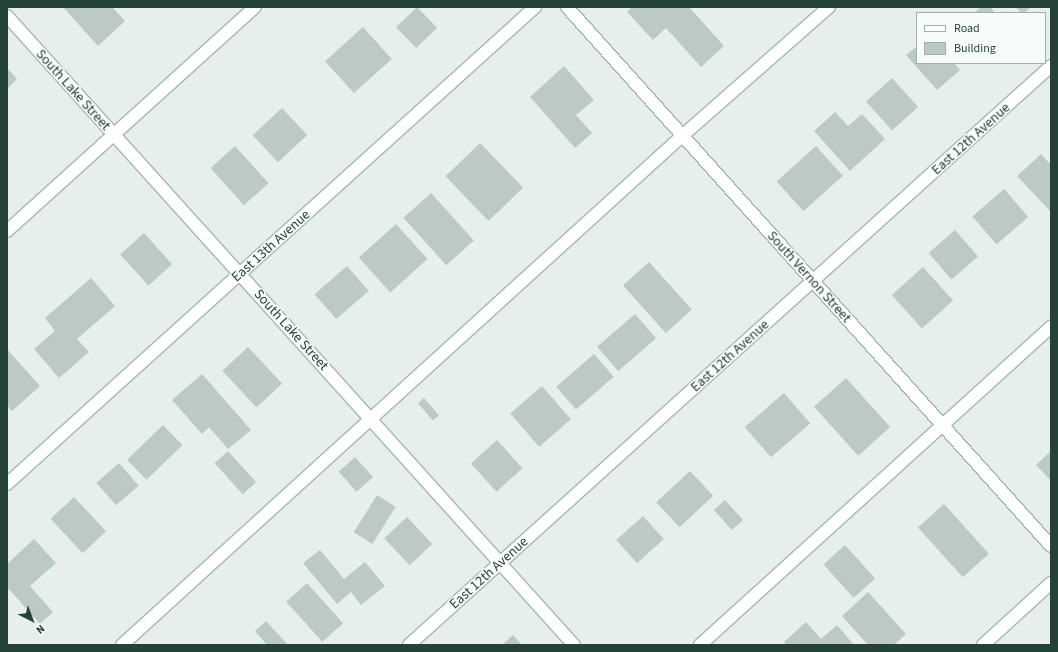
<!DOCTYPE html>
<html>
<head>
<meta charset="utf-8">
<style>
	body { margin:0 }
	#map { position:relative; width:1058px; height:652px; overflow:hidden; background:#e6efeb; font-family:"Source Sans 3",sans-serif }
	div>[style] { position:absolute }
	.building>* { inset:0; background:#bbcac4; transform-origin:0 0 }
	.roads { filter:drop-shadow(1px 0 #a8b8b2) drop-shadow(-1px 0 #a8b8b2) drop-shadow(0 1px #a8b8b2) drop-shadow(0 -1px #a8b8b2) }
	.minor>* { height:12px; margin:-6px; padding:0 6px; transform-origin:6px; border-radius:6px; background:#fff }
	span { translate:-50% -50%; white-space:nowrap; text-align:center; line-height:1.15; -webkit-text-stroke:3px #f7fbf9; paint-order:stroke }
	.street-label { font-size:14px; color:#24423a }
	.frame { position:absolute; inset:0; border:8px solid #24423a; pointer-events:none }
	.legend { position:absolute; left:916px; top:12px; width:130px; height:52px; box-sizing:border-box; background:#f7fbf9; border:1px solid #a3b1ad; margin:0; padding:5px 7px; list-style:none; font-size:12px; color:#24423a }
	.legend li { display:flex; align-items:center; gap:8px; height:20px }
	.legend b { width:20px; border:1px solid #a3b1ad }
	.north { position:absolute; left:12px; top:600px; width:40px; height:40px; -webkit-text-stroke:3px #f7fbf9; paint-order:stroke; rotate:138deg; font-size:11px; font-weight:700; line-height:16px; text-align:center; color:#24423a }
	.north::after { content:''; display:block; margin:auto; width:14px; height:18px; background:#24423a; clip-path:polygon(50% 0,100% 100%,50% 72%,0 100%) }
</style>
</head>
<body>
<div id="map">
	<div class="building">
		<div style="clip-path:polygon(63px 7px,112px 7px,125px 21px,98px 46px)"></div>
		<div style="left:417px;top:7px;width:29px;height:29px;rotate:46deg"></div>
		<div style="clip-path:polygon(632px 7px,689px 7px,724px 46px,701px 67px,666px 28px,653px 40px,627px 12px)"></div>
		<div style="clip-path:polygon(981px 7px,990px 7px,995px 13px,974px 13px)"></div>
		<div style="clip-path:polygon(1016px 7px,1031px 7px,1024px 13px,1021px 13px)"></div>
		<div style="left:363px;top:27px;width:43px;height:51px;rotate:48deg"></div>
		<div style="clip-path:polygon(917px 46px,917px 63px,954px 63px,960px 70px,937px 90px,906px 55px)"></div>
		<div style="clip-path:polygon(564px 66px,594px 100px,576px 115px,592px 133px,575px 148px,530px 97px)"></div>
		<div style="clip-path:polygon(7px 68px,17px 79px,7px 89px)"></div>
		<div style="left:892px;top:78px;width:39px;height:35px;rotate:48deg"></div>
		<div style="left:282px;top:108px;width:37px;height:40px;rotate:47deg"></div>
		<div style="clip-path:polygon(835px 112px,848px 126px,862px 114px,885px 139px,850px 171px,814px 131px)"></div>
		<div style="left:480px;top:143px;width:62px;height:48px;rotate:46deg"></div>
		<div style="left:235px;top:146px;width:50px;height:33px;rotate:48deg"></div>
		<div style="left:816px;top:146px;width:40px;height:53px;rotate:48deg"></div>
		<div style="clip-path:polygon(1041px 154px,1051px 165px,1051px 212px,1017px 176px)"></div>
		<div style="left:1004px;top:189px;width:37px;height:42px;rotate:49deg"></div>
		<div style="left:431px;top:193px;width:64px;height:37px;rotate:48deg"></div>
		<div style="left:396px;top:224px;width:47px;height:50px;rotate:48deg"></div>
		<div style="left:955px;top:230px;width:35px;height:35px;rotate:49deg"></div>
		<div style="left:144px;top:233px;width:42px;height:32px;rotate:48deg"></div>
		<div style="left:649px;top:262px;width:64px;height:35px;rotate:48deg"></div>
		<div style="left:347px;top:266px;width:33px;height:43px;rotate:49deg"></div>
		<div style="left:923px;top:267px;width:45px;height:42px;rotate:48deg"></div>
		<div style="clip-path:polygon(91px 278px,115px 306px,77px 339px,89px 352px,59px 378px,34px 349px,55px 331px,45px 318px)"></div>
		<div style="left:635px;top:314px;width:32px;height:50px;rotate:49deg"></div>
		<div style="left:248px;top:347px;width:50px;height:35px;rotate:47deg"></div>
		<div style="clip-path:polygon(7px 349px,40px 386px,12px 411px,7px 405px)"></div>
		<div style="left:594px;top:354px;width:30px;height:50px;rotate:49deg"></div>
		<div style="clip-path:polygon(202px 374px,251px 430px,228px 449px,209px 427px,202px 434px,172px 400px)"></div>
		<div style="left:846px;top:378px;width:66px;height:43px;rotate:48deg"></div>
		<div style="left:542px;top:386px;width:44px;height:42px;rotate:49deg"></div>
		<div style="left:784px;top:393px;width:40px;height:52px;rotate:49deg"></div>
		<div style="left:424px;top:398px;width:23px;height:8px;rotate:49deg"></div>
		<div style="left:163px;top:425px;width:28px;height:50px;rotate:46deg"></div>
		<div style="left:497px;top:440px;width:38px;height:35px;rotate:48deg"></div>
		<div style="left:228px;top:451px;width:42px;height:18px;rotate:48deg"></div>
		<div style="clip-path:polygon(1051px 451px,1051px 481px,1036px 465px)"></div>
		<div style="left:355px;top:457px;width:27px;height:22px;rotate:48deg"></div>
		<div style="left:119px;top:463px;width:30px;height:30px;rotate:49deg"></div>
		<div style="left:690px;top:471px;width:34px;height:46px;rotate:47deg"></div>
		<div style="left:377px;top:495px;width:22px;height:44px;rotate:32deg"></div>
		<div style="left:74px;top:497px;width:47px;height:32px;rotate:47deg"></div>
		<div style="left:725px;top:500px;width:27px;height:15px;rotate:48deg"></div>
		<div style="left:944px;top:504px;width:67px;height:35px;rotate:48deg"></div>
		<div style="left:643px;top:516px;width:31px;height:36px;rotate:48deg"></div>
		<div style="left:407px;top:517px;width:37px;height:31px;rotate:47deg"></div>
		<div style="clip-path:polygon(34px 539px,56px 563px,30px 586px,53px 612px,40px 624px,7px 587px,7px 564px)"></div>
		<div style="left:845px;top:545px;width:45px;height:29px;rotate:48deg"></div>
		<div style="clip-path:polygon(320px 550px,344px 579px,365px 562px,385px 586px,361px 605px,351px 592px,337px 604px,303px 563px)"></div>
		<div style="left:307px;top:583px;width:54px;height:28px;rotate:48deg"></div>
		<div style="clip-path:polygon(868px 592px,906px 634px,894px 645px,868px 645px,842px 616px)"></div>
		<div style="clip-path:polygon(266px 621px,288px 645px,267px 645px,255px 631px)"></div>
		<div style="clip-path:polygon(806px 622px,821px 639px,837px 625px,854px 645px,787px 645px,784px 642px)"></div>
		<div style="clip-path:polygon(513px 635px,522px 645px,502px 645px)"></div>
	</div>
	<div class="roads">
		<div class="minor">
			<div style="left:567px;top:7px;width:724px;rotate:48.08deg"></div>
			<div style="left:7px;top:16px;width:847px;rotate:47.97deg"></div>
			<div style="left:7px;top:231px;width:334px;rotate:-42.1deg"></div>
			<div style="left:7px;top:484px;width:712px;rotate:-42.09deg"></div>
			<div style="left:122px;top:645px;width:757px;rotate:-42.27deg"></div>
			<div style="left:682px;top:136px;width:196px;rotate:-41.3deg"></div>
			<div style="left:409px;top:645px;width:865px;rotate:-42.05deg"></div>
			<div style="left:700px;top:645px;width:474px;rotate:-42.2deg"></div>
			<div style="left:983px;top:645px;width:92px;rotate:-42.4deg"></div>
		</div>
	</div>
	<div class="street-label">
		<span style="left:73px;top:90px;rotate:48deg">South Lake Street</span>
		<span style="left:971px;top:139px;rotate:-42deg">East 12th Avenue</span>
		<span style="left:271px;top:246px;rotate:-42deg">East 13th Avenue</span>
		<span style="left:809px;top:277px;rotate:48deg">South Vernon Street</span>
		<span style="left:291px;top:330px;rotate:48deg">South Lake Street</span>
		<span style="left:730px;top:356px;rotate:-42deg">East 12th Avenue</span>
		<span style="left:489px;top:573px;rotate:-42deg">East 12th Avenue</span>
	</div>
	<div class="frame"></div>
	<ul class="legend">
	<li><b style="height:5px;background:#fff"></b>Road</li>
	<li><b style="height:11px;background:#bbcac4"></b>Building</li>
	</ul>
	<div class="north">N</div>
</div>
</body>
</html>
